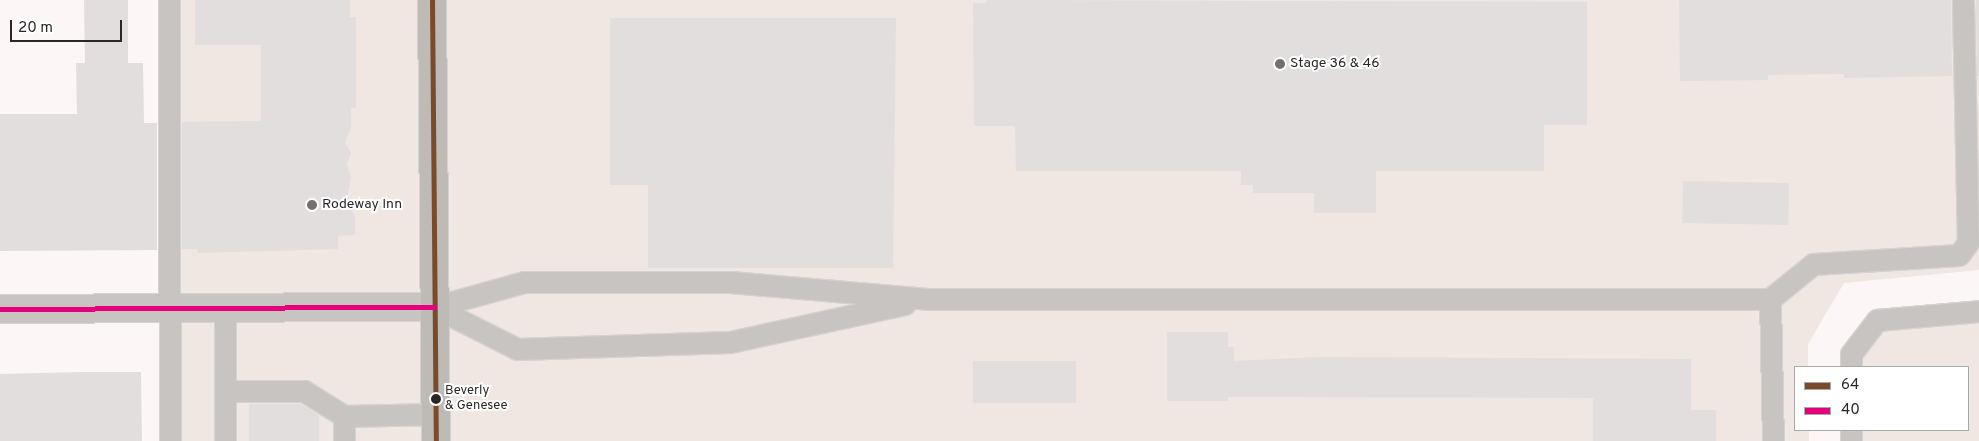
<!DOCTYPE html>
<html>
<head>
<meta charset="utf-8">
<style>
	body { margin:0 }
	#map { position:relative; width:1979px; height:441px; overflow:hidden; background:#fcf7f6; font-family:Overpass,sans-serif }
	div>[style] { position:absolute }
	.built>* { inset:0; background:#f0e6e2 }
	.building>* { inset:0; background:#e2dede; transform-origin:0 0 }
	.roads { filter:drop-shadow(1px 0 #d5d3d2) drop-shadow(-1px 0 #d5d3d2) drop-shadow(0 1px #d5d3d2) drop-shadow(0 -1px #d5d3d2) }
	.lane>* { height:21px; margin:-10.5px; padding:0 10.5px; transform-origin:10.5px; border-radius:10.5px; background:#c8c4c1 }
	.street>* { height:28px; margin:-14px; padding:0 14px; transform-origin:14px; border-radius:14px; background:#c8c4c1 }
	.secondary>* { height:28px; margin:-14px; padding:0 14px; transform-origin:14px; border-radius:14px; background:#bebab6 }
	.bus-1>* { height:5px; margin:-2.5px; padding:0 2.5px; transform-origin:2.5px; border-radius:2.5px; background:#7a4b2a }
	.bus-2>* { height:5px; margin:-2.5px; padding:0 2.5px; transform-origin:2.5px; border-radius:2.5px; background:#e5007d }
	.dots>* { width:14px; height:14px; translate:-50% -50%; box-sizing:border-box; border:2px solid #fff; border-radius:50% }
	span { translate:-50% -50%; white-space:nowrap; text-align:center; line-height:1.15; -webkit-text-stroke:4px #fff; paint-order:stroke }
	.bus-label { font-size:13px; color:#2a2827 }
	.left { translate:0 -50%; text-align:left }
	.poi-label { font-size:14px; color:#2a2827 }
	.legend { position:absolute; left:1794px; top:366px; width:175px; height:65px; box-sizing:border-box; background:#fff; border:1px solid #aaa9a9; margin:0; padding:6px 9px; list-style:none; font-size:15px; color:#2a2827 }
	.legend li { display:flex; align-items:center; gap:10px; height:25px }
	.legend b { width:25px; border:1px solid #aaa9a9 }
	.scale { position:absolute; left:10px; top:20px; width:112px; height:22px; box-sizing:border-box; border:2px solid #2a2827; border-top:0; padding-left:6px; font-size:15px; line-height:18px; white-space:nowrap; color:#2a2827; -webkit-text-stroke:4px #fff; paint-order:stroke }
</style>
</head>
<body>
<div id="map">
	<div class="built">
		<div style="clip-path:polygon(164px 0,1979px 0,1979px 270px,1844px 283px,1808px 344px,1808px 367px,1795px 367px,1795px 430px,1809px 430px,1809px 441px,167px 441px)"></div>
		<div style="clip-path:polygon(1979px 311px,1979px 441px,1851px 441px,1851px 430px,1968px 430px,1968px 367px,1851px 367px,1877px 320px)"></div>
	</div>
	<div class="building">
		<div style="clip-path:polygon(84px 0,128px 0,128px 63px,143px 63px,144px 123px,157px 123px,157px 250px,0 251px,0 114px,77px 114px,76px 63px,85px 63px)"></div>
		<div style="clip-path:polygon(195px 0,350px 0,350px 17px,356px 17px,356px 108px,351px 108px,351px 128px,345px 142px,351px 153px,347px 164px,351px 177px,348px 195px,355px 218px,355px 235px,338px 236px,338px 249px,197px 253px,197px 249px,182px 249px,182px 122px,261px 121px,261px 45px,195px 45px)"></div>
		<div style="clip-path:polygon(986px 0,1587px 2px,1587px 125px,1544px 125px,1544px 171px,1376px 171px,1376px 213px,1314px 213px,1314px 193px,1253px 193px,1253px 185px,1241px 185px,1241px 171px,1016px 171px,1015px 126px,974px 126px,973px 3px,986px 3px)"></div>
		<div style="clip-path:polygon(1679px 0,1951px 0,1952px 76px,1844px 78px,1844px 74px,1768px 75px,1768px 80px,1680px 81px)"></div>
		<div style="clip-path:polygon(1976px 0,1979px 0,1979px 76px,1977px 76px)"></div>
		<div style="clip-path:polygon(610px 18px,896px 18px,893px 268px,648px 268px,648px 185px,610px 185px)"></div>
		<div style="left:1683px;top:181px;width:106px;height:42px;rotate:1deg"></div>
		<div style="clip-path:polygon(1167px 332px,1228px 332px,1228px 347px,1234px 347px,1234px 361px,1320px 357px,1691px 359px,1691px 410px,1716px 410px,1716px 441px,1593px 441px,1593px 398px,1228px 397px,1228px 401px,1167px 401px)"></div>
		<div style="left:1076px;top:361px;width:42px;height:103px;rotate:90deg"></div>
		<div style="clip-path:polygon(80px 372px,141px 372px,142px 441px,0 441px,0 374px)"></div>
		<div style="clip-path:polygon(249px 404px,300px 404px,319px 415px,319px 441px,249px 441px)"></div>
	</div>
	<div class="roads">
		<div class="lane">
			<div style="left:169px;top:0;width:441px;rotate:89.9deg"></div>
			<div style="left:1770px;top:299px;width:142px;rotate:88.8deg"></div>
			<div style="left:434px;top:307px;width:93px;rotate:-15.5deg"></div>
			<div style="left:524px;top:282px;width:206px"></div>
			<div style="left:730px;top:282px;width:198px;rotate:4.9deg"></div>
			<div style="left:927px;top:299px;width:843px"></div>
			<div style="left:1770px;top:299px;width:55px;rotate:-39.1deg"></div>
			<div style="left:1813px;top:264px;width:146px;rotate:-3.5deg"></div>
			<div style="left:1959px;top:255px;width:16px;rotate:-55deg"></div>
			<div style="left:1968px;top:242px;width:242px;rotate:-91.2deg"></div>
			<div style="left:434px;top:307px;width:93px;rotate:26.8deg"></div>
			<div style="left:517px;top:349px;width:213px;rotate:-1.9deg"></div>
			<div style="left:730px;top:342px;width:179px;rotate:-12.3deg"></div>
			<div style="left:225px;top:308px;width:133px;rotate:90deg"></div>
			<div style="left:1851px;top:367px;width:13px;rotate:-90deg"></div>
			<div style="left:1851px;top:354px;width:43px;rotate:-52.6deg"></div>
			<div style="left:1877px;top:320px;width:102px;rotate:-5deg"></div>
			<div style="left:225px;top:391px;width:79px"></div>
			<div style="left:304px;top:391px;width:47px;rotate:32deg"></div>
			<div style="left:344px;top:416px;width:25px;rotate:90deg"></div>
			<div style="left:344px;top:416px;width:92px;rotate:-1.2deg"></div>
			<div style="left:1851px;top:441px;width:11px;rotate:-90deg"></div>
		</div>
		<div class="street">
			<div style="left:0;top:309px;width:434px;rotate:-0.3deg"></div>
		</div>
		<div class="secondary">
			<div style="left:432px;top:0;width:441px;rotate:89.5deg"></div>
		</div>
	</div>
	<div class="bus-1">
		<div style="left:432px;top:0;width:441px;rotate:89.5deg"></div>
	</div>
	<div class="bus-2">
		<div style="left:0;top:309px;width:434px;rotate:-0.3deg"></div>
	</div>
	<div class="dots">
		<div style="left:1280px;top:64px;background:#74706f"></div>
		<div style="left:312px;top:205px;background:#74706f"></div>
		<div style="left:436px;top:399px;background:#2a2827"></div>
	</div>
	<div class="bus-label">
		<span class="left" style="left:445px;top:399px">Beverly<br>&amp; Genesee</span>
	</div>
	<div class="poi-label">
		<span class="left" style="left:1290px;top:64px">Stage 36 &amp; 46</span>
		<span class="left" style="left:322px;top:205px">Rodeway Inn</span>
	</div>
	<ul class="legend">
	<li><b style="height:6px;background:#7a4b2a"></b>64</li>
	<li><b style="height:6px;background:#e5007d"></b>40</li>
	</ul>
	<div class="scale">20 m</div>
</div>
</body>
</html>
